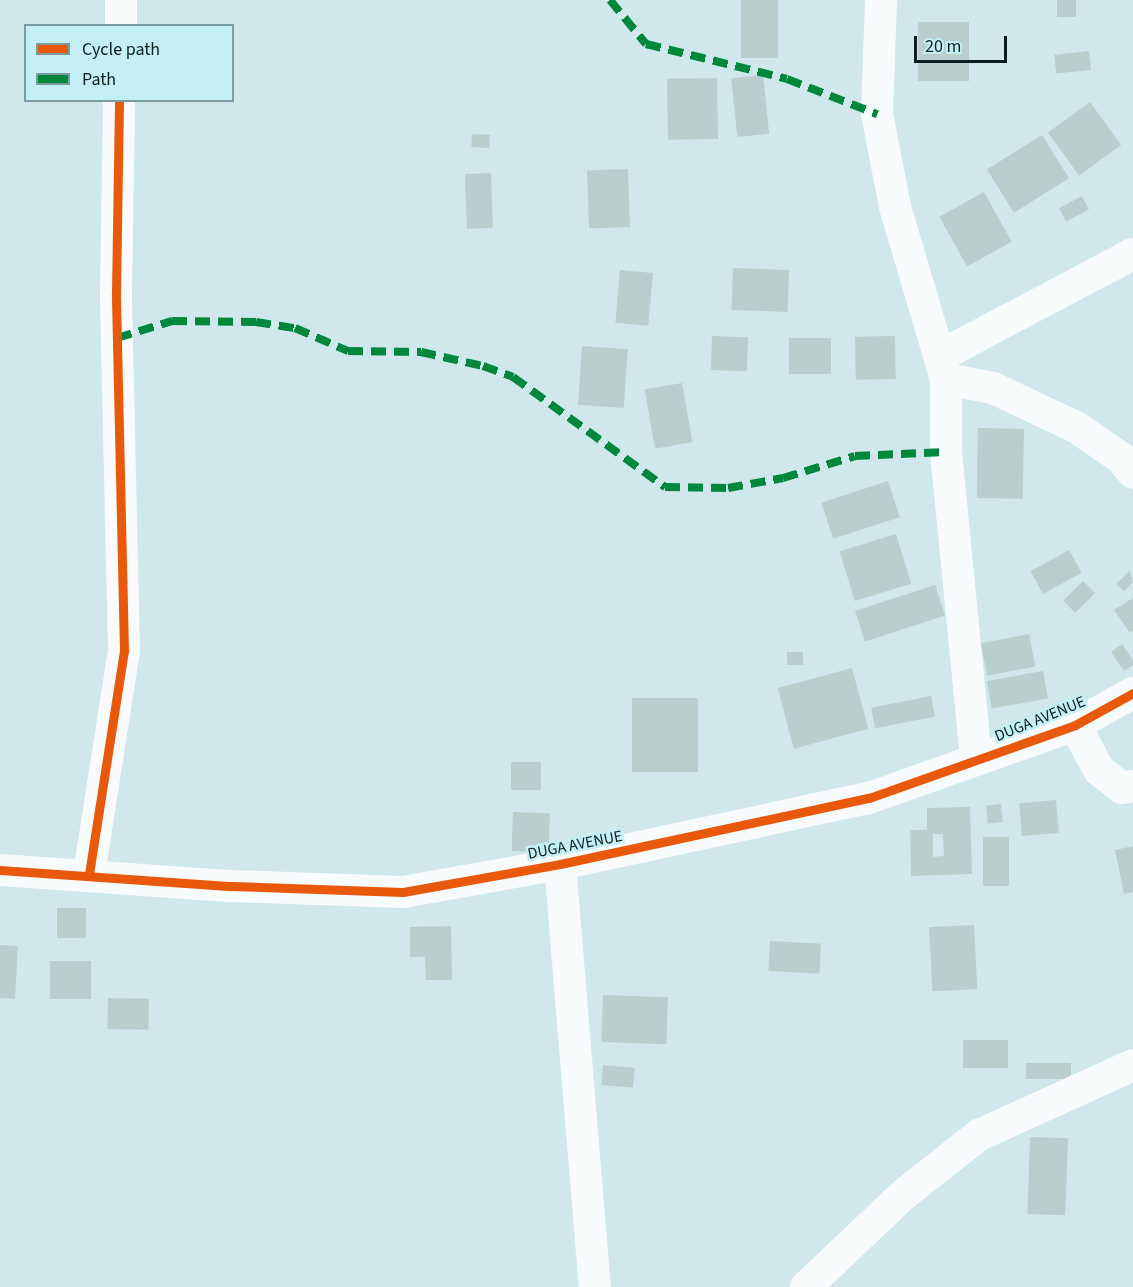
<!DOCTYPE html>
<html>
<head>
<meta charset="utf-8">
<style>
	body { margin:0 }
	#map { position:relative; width:1133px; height:1287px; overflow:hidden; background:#d0e7eb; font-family:"Source Sans 3",sans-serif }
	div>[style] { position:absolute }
	.building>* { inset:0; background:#bbcece; transform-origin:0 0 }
	.street>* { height:32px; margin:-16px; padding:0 16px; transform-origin:16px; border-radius:16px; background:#f8fbfc }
	.quiet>* { height:8px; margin-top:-4px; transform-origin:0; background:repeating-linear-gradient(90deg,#00873e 0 15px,transparent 0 23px) }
	.cycleway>* { height:9px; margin:-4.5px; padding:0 4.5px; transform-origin:4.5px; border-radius:4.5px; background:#e8590c }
	span { translate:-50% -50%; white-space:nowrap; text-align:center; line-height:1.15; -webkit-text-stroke:5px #c5eff6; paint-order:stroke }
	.street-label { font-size:16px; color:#0d1e20 }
	.legend { position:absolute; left:24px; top:24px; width:210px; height:78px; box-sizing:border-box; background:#c5eff6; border:2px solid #7b9ba0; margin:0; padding:8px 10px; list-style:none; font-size:18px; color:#0d1e20 }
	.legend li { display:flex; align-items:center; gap:12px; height:30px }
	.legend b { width:30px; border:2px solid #7b9ba0 }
	.scale { position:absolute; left:914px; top:36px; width:93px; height:27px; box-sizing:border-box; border:3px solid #0d1e20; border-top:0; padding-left:8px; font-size:18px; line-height:21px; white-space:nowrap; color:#0d1e20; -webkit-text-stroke:4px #c5eff6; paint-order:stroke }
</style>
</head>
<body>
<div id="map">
	<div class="building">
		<div style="left:741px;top:0;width:37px;height:58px"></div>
		<div style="left:1057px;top:0;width:19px;height:17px"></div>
		<div style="left:918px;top:22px;width:51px;height:59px"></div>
		<div style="left:1089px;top:51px;width:19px;height:35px;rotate:84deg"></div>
		<div style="left:763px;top:75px;width:59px;height:32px;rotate:84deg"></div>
		<div style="left:717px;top:78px;width:61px;height:50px;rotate:89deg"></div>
		<div style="left:1090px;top:102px;width:53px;height:52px;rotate:54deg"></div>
		<div style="left:472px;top:134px;width:18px;height:13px;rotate:3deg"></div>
		<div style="left:1042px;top:135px;width:51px;height:65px;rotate:58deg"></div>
		<div style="left:628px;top:169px;width:58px;height:41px;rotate:88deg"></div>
		<div style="left:491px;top:173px;width:55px;height:26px;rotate:88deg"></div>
		<div style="left:984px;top:192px;width:57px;height:51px;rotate:61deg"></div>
		<div style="left:1082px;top:196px;width:15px;height:26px;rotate:62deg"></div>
		<div style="left:733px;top:268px;width:56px;height:42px;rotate:2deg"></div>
		<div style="left:620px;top:270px;width:33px;height:53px;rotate:5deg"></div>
		<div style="left:712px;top:336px;width:36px;height:34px;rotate:2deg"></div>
		<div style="left:895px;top:336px;width:43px;height:40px;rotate:89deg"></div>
		<div style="left:789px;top:338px;width:42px;height:36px"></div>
		<div style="left:582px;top:346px;width:46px;height:59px;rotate:4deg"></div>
		<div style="left:682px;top:383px;width:60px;height:38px;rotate:80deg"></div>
		<div style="left:978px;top:428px;width:46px;height:70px;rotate:1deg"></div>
		<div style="left:888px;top:481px;width:38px;height:70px;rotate:72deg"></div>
		<div style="left:896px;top:534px;width:52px;height:59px;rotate:73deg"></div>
		<div style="left:1069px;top:550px;width:26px;height:44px;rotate:61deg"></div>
		<div style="clip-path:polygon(1130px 571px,1133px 582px,1124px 591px,1116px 584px)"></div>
		<div style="left:1083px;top:581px;width:17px;height:28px;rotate:45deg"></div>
		<div style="left:935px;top:585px;width:32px;height:84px;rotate:72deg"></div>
		<div style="clip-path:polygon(1133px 598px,1133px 631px,1130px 633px,1114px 610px)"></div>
		<div style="left:1029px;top:634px;width:33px;height:49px;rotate:79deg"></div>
		<div style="clip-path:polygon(1122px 644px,1133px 660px,1133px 665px,1124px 671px,1111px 652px)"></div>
		<div style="left:803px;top:652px;width:13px;height:16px;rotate:90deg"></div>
		<div style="left:852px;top:668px;width:63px;height:77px;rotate:75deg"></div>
		<div style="left:1043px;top:671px;width:28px;height:57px;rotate:80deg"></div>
		<div style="left:931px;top:696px;width:21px;height:61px;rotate:79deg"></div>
		<div style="left:632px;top:698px;width:66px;height:74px"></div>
		<div style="left:511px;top:762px;width:30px;height:28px"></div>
		<div style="left:1056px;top:800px;width:33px;height:37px;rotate:85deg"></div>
		<div style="left:1001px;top:804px;width:18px;height:15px;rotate:84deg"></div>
		<div style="clip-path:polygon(evenodd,970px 807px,972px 874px,911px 876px,910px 830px,927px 830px,927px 808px,970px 807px,933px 834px,943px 834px,944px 856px,933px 857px,933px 834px)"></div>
		<div style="left:513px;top:812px;width:37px;height:39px;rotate:2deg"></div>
		<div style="left:983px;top:837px;width:26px;height:49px"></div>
		<div style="clip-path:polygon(1133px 846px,1133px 892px,1124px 894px,1115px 850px)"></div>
		<div style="left:57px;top:908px;width:29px;height:30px"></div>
		<div style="left:974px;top:925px;width:64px;height:45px;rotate:87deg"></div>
		<div style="clip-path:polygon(451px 926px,452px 980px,426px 980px,425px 957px,410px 957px,410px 927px)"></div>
		<div style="left:770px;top:941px;width:51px;height:30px;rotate:3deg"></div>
		<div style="clip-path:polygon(0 945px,18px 946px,15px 999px,0 998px)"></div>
		<div style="left:50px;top:961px;width:41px;height:38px"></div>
		<div style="left:603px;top:995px;width:65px;height:47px;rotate:2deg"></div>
		<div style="left:108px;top:998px;width:41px;height:31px;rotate:1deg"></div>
		<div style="left:963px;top:1040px;width:45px;height:28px"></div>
		<div style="left:1026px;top:1063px;width:45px;height:16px"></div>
		<div style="left:603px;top:1065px;width:32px;height:20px;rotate:5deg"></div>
		<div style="left:1030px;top:1137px;width:38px;height:77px;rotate:2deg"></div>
	</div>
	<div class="street">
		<div style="left:881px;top:0;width:114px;rotate:92deg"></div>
		<div style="left:877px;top:114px;width:95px;rotate:79deg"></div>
		<div style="left:895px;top:207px;width:179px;rotate:73.5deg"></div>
		<div style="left:946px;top:379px;width:73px;rotate:90deg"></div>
		<div style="left:946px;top:452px;width:309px;rotate:84.4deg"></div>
		<div style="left:121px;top:26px;width:26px;rotate:-90deg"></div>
		<div style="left:940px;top:356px;width:218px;rotate:-27.9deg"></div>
		<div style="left:946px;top:379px;width:48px;rotate:10.8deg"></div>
		<div style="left:993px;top:388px;width:92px;rotate:25.2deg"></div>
		<div style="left:1076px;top:427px;width:55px;rotate:34.6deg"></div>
		<div style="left:1121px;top:458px;width:19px;rotate:51deg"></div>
		<div style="left:1075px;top:725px;width:51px;rotate:61.9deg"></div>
		<div style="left:1099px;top:770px;width:29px;rotate:38deg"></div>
		<div style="left:1122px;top:788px;width:11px;rotate:-10deg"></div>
		<div style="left:560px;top:864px;width:424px;rotate:85.3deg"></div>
		<div style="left:0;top:870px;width:232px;rotate:4deg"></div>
		<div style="left:231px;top:886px;width:172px;rotate:2deg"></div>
		<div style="left:403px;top:892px;width:159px;rotate:-10.1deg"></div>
		<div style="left:560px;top:864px;width:316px;rotate:-12.1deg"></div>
		<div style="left:869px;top:798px;width:219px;rotate:-19.5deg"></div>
		<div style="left:1075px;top:725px;width:66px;rotate:-28.9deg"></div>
		<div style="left:89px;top:874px;width:226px;rotate:-81.1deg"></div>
		<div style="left:124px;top:651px;width:358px;rotate:-91.3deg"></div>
		<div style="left:116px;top:293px;width:193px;rotate:-89.1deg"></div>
		<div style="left:806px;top:1287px;width:134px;rotate:-43.5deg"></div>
		<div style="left:903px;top:1195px;width:97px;rotate:-38.3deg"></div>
		<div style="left:979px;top:1135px;width:169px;rotate:-24.4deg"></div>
	</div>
	<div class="quiet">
		<div style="left:610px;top:0;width:57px;rotate:50.7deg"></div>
		<div style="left:646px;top:44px;width:145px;rotate:13.9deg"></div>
		<div style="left:787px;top:79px;width:97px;rotate:21.3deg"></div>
		<div style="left:117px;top:338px;width:58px;rotate:-17.2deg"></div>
		<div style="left:172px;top:321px;width:84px;rotate:0.7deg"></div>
		<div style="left:256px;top:322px;width:39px;rotate:9deg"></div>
		<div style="left:295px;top:328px;width:58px;rotate:23.5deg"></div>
		<div style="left:348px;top:351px;width:73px;rotate:0.8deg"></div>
		<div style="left:421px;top:352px;width:64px;rotate:12.7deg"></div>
		<div style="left:483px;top:366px;width:32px;rotate:20deg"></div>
		<div style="left:513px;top:377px;width:188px;rotate:35.9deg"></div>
		<div style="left:665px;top:487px;width:63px;rotate:0.9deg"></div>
		<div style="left:728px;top:488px;width:56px;rotate:-10.3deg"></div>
		<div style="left:783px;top:478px;width:75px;rotate:-17deg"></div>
		<div style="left:855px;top:456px;width:91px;rotate:-2.5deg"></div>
	</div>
	<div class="cycleway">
		<div style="left:0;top:870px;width:232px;rotate:4deg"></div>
		<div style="left:231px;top:886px;width:172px;rotate:2deg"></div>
		<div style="left:403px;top:892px;width:159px;rotate:-10.1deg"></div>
		<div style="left:560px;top:864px;width:316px;rotate:-12.1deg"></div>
		<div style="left:869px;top:798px;width:219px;rotate:-19.5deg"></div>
		<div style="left:1075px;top:725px;width:66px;rotate:-28.9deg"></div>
		<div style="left:89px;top:874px;width:226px;rotate:-81.1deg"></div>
		<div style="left:124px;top:651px;width:358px;rotate:-91.3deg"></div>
		<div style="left:116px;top:293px;width:193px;rotate:-89.1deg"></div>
	</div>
	<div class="street-label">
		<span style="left:1040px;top:719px;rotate:-22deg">DUGA AVENUE</span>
		<span style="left:575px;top:845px;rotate:-11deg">DUGA AVENUE</span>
	</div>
	<ul class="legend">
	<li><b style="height:8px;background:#e8590c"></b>Cycle path</li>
	<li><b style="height:8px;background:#00873e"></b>Path</li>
	</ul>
	<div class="scale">20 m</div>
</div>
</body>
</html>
